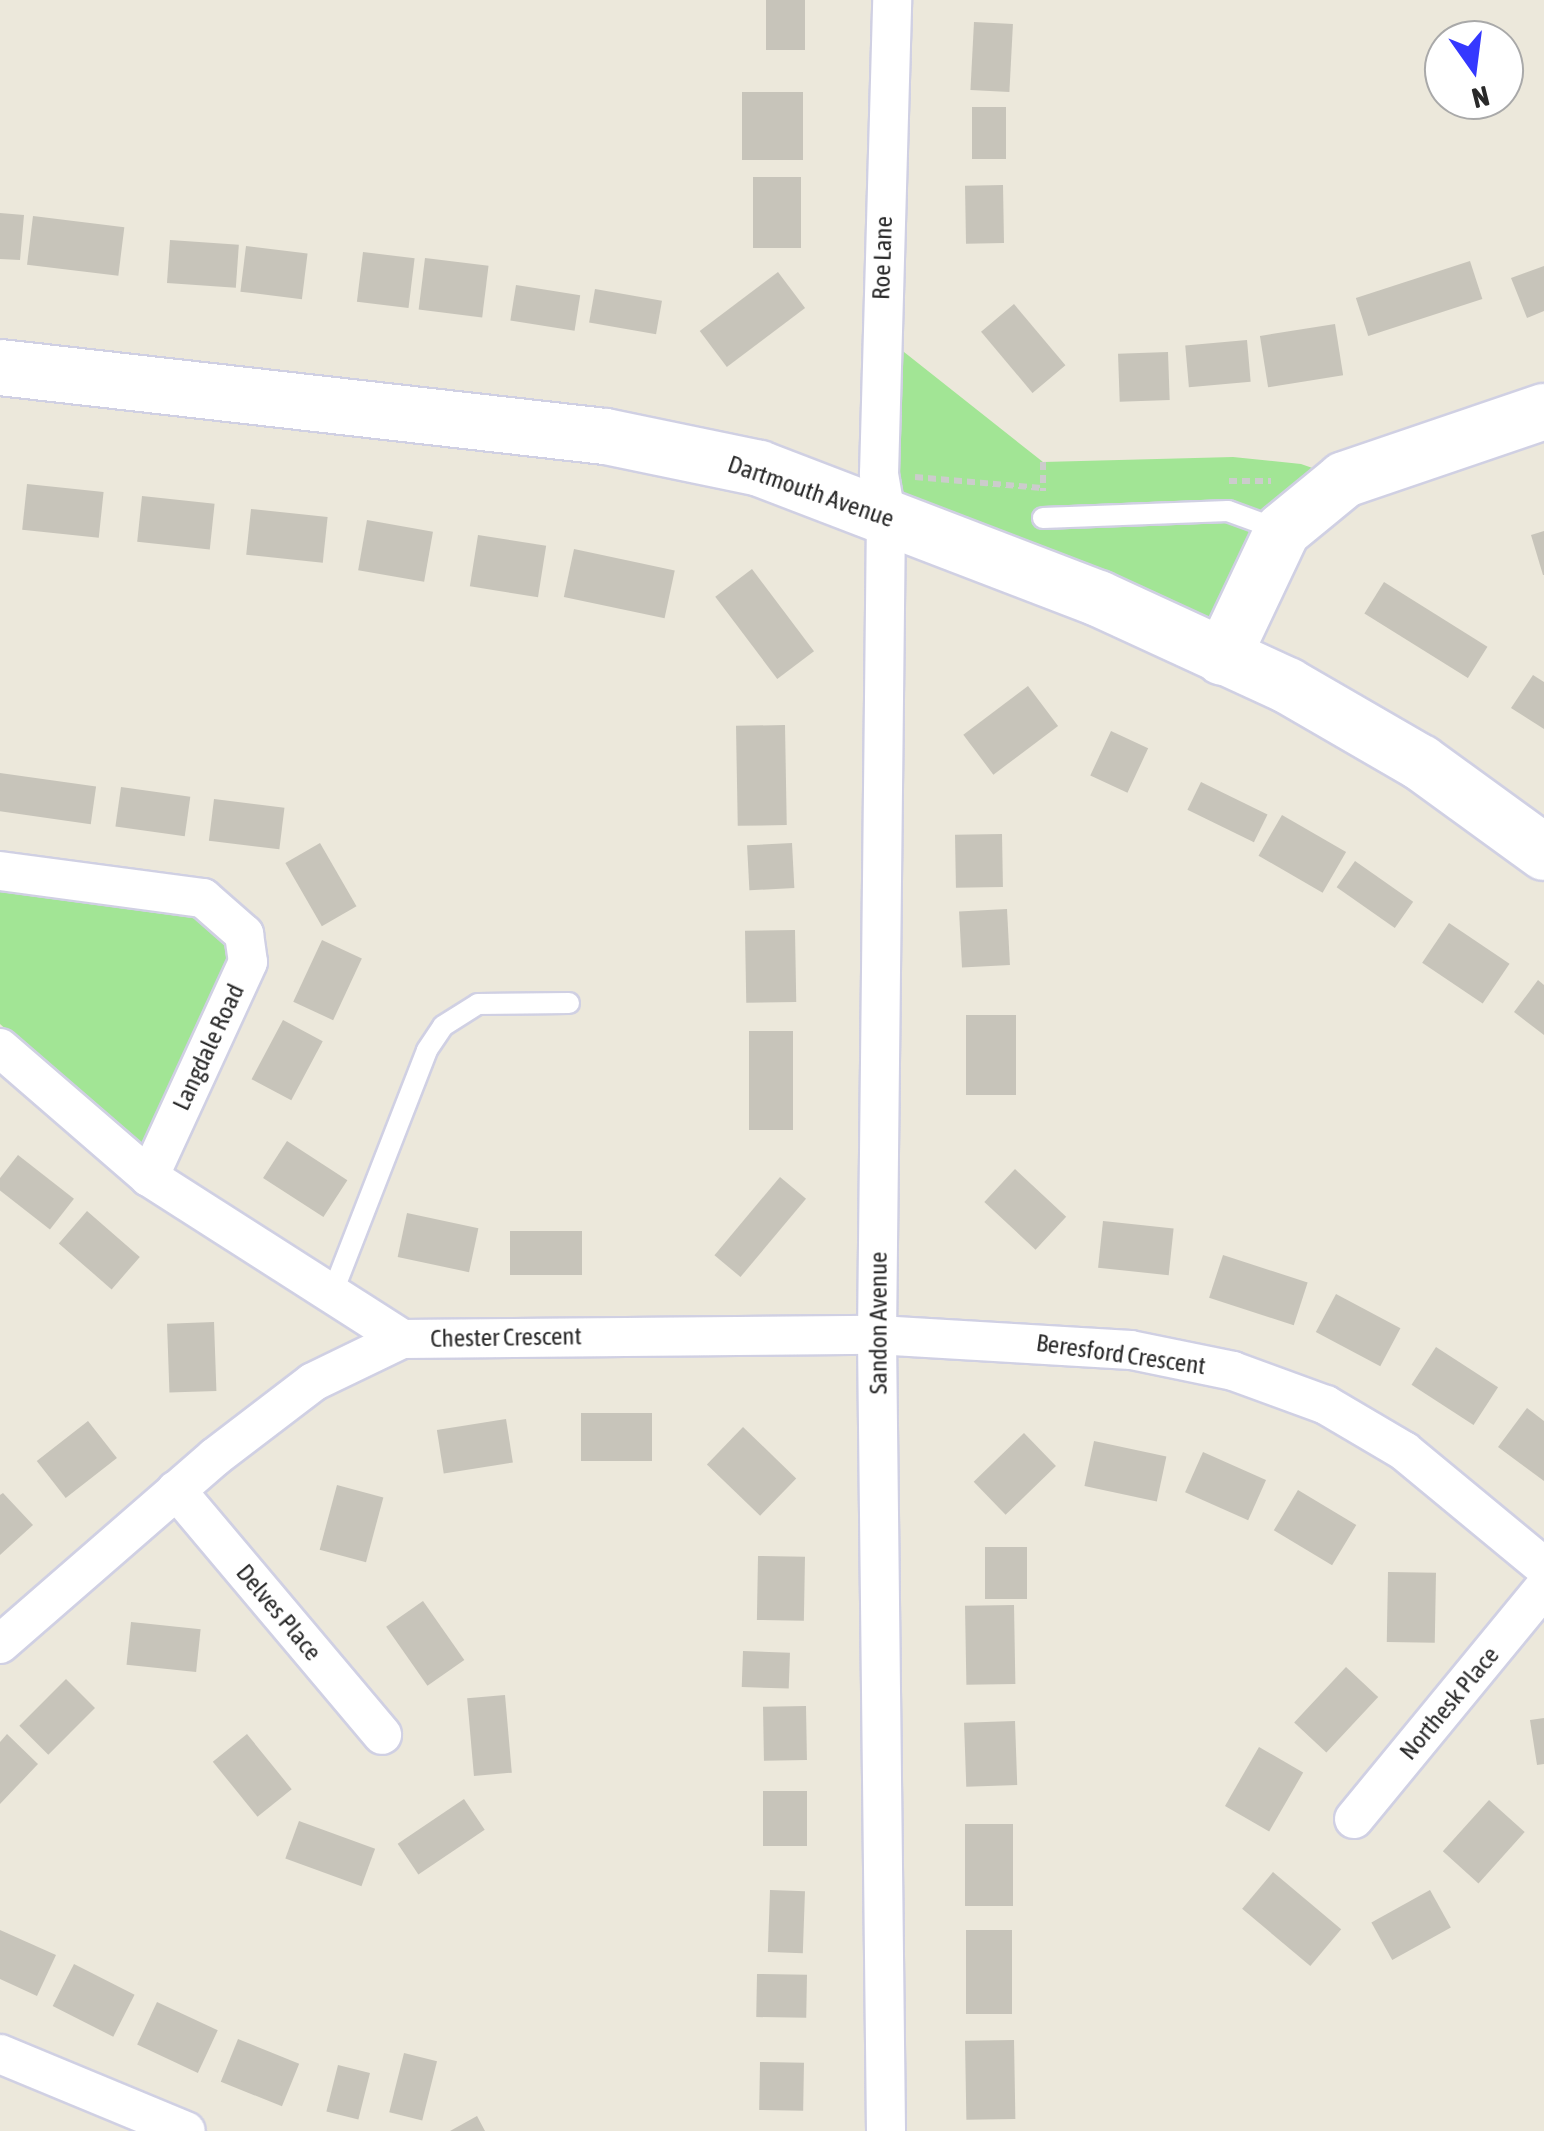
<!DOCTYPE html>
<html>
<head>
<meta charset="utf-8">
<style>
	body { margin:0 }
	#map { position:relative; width:1544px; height:2131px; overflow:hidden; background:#ece8db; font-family:"Asap Condensed",sans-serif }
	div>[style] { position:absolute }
	.green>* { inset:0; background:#a2e595 }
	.building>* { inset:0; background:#c7c4ba; transform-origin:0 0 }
	.path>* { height:6px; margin-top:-3px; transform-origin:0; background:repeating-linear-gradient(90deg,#ccc 0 8px,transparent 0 13px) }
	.roads { filter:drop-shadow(2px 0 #d0d0e3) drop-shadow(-2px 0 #d0d0e3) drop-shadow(0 2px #d0d0e3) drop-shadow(0 -2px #d0d0e3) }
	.lane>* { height:20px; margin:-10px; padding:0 10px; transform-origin:10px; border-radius:10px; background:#fff }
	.street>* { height:38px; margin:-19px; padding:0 19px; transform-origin:19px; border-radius:19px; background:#fff }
	.secondary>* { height:55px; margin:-27.5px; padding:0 27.5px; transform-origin:27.5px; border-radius:27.5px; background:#fff }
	span { translate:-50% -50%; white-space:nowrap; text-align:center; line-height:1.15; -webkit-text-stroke:8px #fff; paint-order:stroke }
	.street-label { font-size:25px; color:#292929 }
	.north { position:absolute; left:1424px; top:20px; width:100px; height:100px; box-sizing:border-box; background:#fff; border:2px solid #a9a9a9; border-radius:50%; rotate:166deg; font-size:28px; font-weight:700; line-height:40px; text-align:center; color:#292929 }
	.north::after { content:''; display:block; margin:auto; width:35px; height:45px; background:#3538ff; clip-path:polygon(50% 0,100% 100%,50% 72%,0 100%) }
</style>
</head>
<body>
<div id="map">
	<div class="green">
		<div style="clip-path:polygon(880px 333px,1043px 462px,1233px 457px,1301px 464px,1344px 479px,1222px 657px,886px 515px)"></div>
		<div style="clip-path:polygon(0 889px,209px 919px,232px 952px,148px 1154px,0 1024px)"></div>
	</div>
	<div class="building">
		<div style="left:766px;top:0;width:39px;height:50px"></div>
		<div style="left:974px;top:22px;width:39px;height:68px;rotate:3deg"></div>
		<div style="left:803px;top:92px;width:68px;height:61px;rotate:90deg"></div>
		<div style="left:972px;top:107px;width:34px;height:52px"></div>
		<div style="left:753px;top:177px;width:48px;height:71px"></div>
		<div style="left:1003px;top:185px;width:58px;height:38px;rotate:89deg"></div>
		<div style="clip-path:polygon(0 213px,24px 215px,20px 260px,0 259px)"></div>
		<div style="left:33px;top:216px;width:92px;height:49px;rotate:7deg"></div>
		<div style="left:170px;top:240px;width:69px;height:43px;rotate:4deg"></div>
		<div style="left:246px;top:246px;width:62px;height:46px;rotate:7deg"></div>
		<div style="left:363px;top:252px;width:52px;height:50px;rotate:7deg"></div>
		<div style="left:425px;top:258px;width:64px;height:52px;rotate:7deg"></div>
		<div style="left:1470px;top:261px;width:40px;height:120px;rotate:72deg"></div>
		<div style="clip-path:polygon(1544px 266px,1544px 311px,1527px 318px,1511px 278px)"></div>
		<div style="left:778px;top:272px;width:45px;height:98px;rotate:53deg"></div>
		<div style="left:516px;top:285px;width:65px;height:36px;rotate:9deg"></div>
		<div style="left:595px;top:289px;width:68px;height:34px;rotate:10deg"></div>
		<div style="left:1014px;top:304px;width:80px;height:43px;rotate:50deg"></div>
		<div style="left:1335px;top:324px;width:52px;height:76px;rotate:81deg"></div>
		<div style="left:1247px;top:340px;width:42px;height:62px;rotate:85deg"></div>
		<div style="left:1168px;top:352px;width:48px;height:50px;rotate:88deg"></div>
		<div style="left:27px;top:484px;width:77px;height:46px;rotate:6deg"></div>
		<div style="left:142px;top:496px;width:73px;height:46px;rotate:6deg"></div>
		<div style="left:251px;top:509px;width:77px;height:46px;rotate:6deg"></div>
		<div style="left:367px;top:520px;width:67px;height:51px;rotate:10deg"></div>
		<div style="clip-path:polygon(1544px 531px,1544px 575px,1543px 575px,1531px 535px)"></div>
		<div style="left:478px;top:535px;width:69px;height:52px;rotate:9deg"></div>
		<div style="left:574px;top:549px;width:103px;height:49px;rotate:12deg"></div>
		<div style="left:752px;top:569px;width:103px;height:46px;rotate:53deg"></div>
		<div style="left:1384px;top:582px;width:122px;height:37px;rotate:32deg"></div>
		<div style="clip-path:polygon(1533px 675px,1544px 682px,1544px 729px,1511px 708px)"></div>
		<div style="left:1028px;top:686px;width:50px;height:81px;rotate:53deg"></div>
		<div style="left:785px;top:725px;width:100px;height:49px;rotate:89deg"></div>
		<div style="left:1111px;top:731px;width:41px;height:49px;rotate:25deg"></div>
		<div style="left:0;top:773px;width:97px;height:38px;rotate:8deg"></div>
		<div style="left:1201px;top:782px;width:74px;height:31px;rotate:26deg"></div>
		<div style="left:121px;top:787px;width:70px;height:40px;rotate:8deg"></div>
		<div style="left:214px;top:799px;width:71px;height:42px;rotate:7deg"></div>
		<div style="left:1282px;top:815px;width:74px;height:47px;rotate:30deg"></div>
		<div style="left:1002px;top:834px;width:53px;height:47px;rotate:89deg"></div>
		<div style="left:320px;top:843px;width:73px;height:40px;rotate:60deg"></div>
		<div style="left:792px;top:843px;width:45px;height:45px;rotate:87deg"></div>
		<div style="left:1355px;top:861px;width:71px;height:32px;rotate:35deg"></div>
		<div style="left:1007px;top:909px;width:56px;height:48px;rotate:87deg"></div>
		<div style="left:1449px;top:923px;width:73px;height:48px;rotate:34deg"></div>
		<div style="left:795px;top:930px;width:72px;height:50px;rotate:89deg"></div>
		<div style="left:322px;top:940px;width:44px;height:68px;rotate:25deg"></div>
		<div style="clip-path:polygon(1538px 980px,1544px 985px,1544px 1035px,1514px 1012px)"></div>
		<div style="left:966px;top:1015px;width:50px;height:80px"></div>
		<div style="left:283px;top:1020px;width:45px;height:67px;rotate:28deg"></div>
		<div style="left:749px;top:1031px;width:44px;height:99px"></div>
		<div style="left:287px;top:1141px;width:72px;height:44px;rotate:33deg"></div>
		<div style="left:18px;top:1155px;width:71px;height:39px;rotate:38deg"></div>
		<div style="left:1015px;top:1169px;width:70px;height:45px;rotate:43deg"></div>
		<div style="left:780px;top:1177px;width:34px;height:102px;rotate:40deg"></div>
		<div style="left:87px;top:1211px;width:70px;height:43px;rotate:41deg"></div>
		<div style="left:407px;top:1213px;width:73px;height:45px;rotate:12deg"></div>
		<div style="left:1103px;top:1221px;width:71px;height:47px;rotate:6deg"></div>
		<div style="left:510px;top:1231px;width:72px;height:44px"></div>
		<div style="left:1223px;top:1255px;width:89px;height:45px;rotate:18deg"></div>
		<div style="left:1336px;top:1294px;width:73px;height:43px;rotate:28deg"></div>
		<div style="left:214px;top:1322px;width:69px;height:47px;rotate:88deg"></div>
		<div style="left:1436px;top:1347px;width:74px;height:45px;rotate:33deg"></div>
		<div style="clip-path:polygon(1527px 1408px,1544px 1421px,1544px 1481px,1498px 1447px)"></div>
		<div style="left:652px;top:1413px;width:48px;height:71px;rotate:90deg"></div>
		<div style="left:506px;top:1419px;width:44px;height:70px;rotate:81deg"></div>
		<div style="left:88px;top:1421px;width:47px;height:65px;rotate:52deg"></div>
		<div style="left:743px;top:1427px;width:74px;height:52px;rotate:44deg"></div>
		<div style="left:1024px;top:1433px;width:46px;height:70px;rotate:46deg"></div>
		<div style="left:1094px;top:1441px;width:74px;height:46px;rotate:12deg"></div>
		<div style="left:1203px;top:1452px;width:69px;height:44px;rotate:24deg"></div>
		<div style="left:337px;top:1485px;width:48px;height:67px;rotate:15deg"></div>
		<div style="left:1298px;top:1490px;width:68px;height:47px;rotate:31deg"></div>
		<div style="clip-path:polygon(3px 1493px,33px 1525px,0 1555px,0 1495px)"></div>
		<div style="left:985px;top:1547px;width:42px;height:52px"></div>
		<div style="left:758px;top:1556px;width:47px;height:64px;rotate:1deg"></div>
		<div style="left:1388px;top:1572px;width:48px;height:70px;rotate:1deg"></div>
		<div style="left:423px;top:1601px;width:72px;height:45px;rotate:55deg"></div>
		<div style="left:1014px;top:1605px;width:79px;height:49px;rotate:89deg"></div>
		<div style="left:131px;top:1622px;width:70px;height:43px;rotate:6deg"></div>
		<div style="left:743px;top:1651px;width:47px;height:36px;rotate:2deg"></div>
		<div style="left:1346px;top:1667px;width:44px;height:76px;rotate:43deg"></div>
		<div style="left:66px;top:1679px;width:41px;height:66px;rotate:45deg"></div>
		<div style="left:505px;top:1695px;width:78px;height:38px;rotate:85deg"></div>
		<div style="left:806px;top:1706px;width:54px;height:43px;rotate:89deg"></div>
		<div style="clip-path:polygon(1544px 1718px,1544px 1764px,1537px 1765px,1530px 1720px)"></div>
		<div style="left:1015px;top:1721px;width:64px;height:51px;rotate:88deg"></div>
		<div style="clip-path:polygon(7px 1734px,38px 1764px,0 1804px,0 1742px)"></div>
		<div style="left:247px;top:1734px;width:71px;height:44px;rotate:51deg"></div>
		<div style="left:1259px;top:1747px;width:51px;height:68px;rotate:30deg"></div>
		<div style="left:807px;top:1791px;width:55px;height:44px;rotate:90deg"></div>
		<div style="left:464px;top:1799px;width:37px;height:80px;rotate:56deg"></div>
		<div style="left:1489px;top:1800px;width:48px;height:69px;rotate:42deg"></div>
		<div style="left:299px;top:1821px;width:81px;height:40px;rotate:20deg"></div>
		<div style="left:965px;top:1824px;width:48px;height:82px"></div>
		<div style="left:1273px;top:1872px;width:89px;height:48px;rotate:40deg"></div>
		<div style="left:770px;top:1890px;width:35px;height:62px;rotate:2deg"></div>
		<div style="left:1430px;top:1890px;width:43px;height:67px;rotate:61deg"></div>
		<div style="clip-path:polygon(0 1930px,56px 1955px,37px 1996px,0 1979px)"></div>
		<div style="left:966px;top:1930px;width:46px;height:84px"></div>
		<div style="left:74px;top:1964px;width:68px;height:47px;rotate:27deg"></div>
		<div style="left:757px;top:1974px;width:50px;height:43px;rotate:1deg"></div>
		<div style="left:157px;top:2002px;width:67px;height:47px;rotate:25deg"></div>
		<div style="left:238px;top:2039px;width:66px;height:46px;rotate:22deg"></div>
		<div style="left:1014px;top:2040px;width:79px;height:49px;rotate:89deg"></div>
		<div style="left:404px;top:2053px;width:34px;height:61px;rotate:14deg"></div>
		<div style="left:760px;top:2062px;width:44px;height:48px;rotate:1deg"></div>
		<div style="left:338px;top:2065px;width:33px;height:48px;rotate:14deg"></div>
		<div style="clip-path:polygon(477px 2116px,485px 2131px,450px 2131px)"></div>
	</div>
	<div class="path">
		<div style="left:1043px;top:462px;width:29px;rotate:90deg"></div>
		<div style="left:915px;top:477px;width:127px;rotate:5deg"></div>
		<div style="left:1229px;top:481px;width:42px"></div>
	</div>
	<div class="roads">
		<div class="lane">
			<div style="left:1043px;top:518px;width:185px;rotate:-2.2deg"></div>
			<div style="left:1228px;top:511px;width:55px;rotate:20.1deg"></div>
			<div style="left:334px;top:1289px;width:256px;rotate:-68.7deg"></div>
			<div style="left:427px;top:1050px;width:29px;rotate:-56deg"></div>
			<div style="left:443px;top:1026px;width:41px;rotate:-32.2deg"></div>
			<div style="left:478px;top:1004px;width:91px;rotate:-0.6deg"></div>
		</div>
		<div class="street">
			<div style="left:0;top:871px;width:205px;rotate:7.6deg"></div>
			<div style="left:203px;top:898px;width:55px;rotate:41.3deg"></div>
			<div style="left:244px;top:934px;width:28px;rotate:82deg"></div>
			<div style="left:248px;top:962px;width:237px;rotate:114.7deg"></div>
			<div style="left:0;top:1048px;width:197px;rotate:40.9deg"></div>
			<div style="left:149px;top:1177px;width:300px;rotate:32.6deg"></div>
			<div style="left:176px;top:1490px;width:320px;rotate:49.9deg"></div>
			<div style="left:0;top:1644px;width:285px;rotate:-41deg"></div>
			<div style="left:215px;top:1457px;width:123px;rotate:-37.4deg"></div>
			<div style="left:313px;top:1382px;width:99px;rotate:-25.8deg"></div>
			<div style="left:402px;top:1339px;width:475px;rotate:-0.5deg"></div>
			<div style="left:877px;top:1335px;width:254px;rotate:3.4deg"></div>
			<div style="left:1131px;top:1350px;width:104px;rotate:11.6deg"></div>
			<div style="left:1233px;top:1371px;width:99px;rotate:20.1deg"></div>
			<div style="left:1326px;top:1405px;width:91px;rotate:30.5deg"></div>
			<div style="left:1404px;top:1451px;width:182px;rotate:39.6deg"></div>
			<div style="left:1354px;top:1819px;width:299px;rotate:-50.6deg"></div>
			<div style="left:0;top:2054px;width:201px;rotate:22.5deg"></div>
			<div style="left:886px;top:2131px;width:796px;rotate:-90.65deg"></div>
			<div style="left:877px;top:1335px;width:820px;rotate:-89.37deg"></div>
			<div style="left:886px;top:515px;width:42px;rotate:-99.7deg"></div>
			<div style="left:879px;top:474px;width:474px;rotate:-88.4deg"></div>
		</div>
		<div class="secondary">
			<div style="left:0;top:367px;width:609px;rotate:6.51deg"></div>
			<div style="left:605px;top:436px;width:157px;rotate:11.7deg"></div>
			<div style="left:759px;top:468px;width:363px;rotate:21deg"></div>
			<div style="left:1098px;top:598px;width:208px;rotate:24.7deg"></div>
			<div style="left:1287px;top:685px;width:154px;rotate:30.1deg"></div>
			<div style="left:1420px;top:762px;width:153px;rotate:36deg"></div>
			<div style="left:1222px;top:657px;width:140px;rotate:-64.7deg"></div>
			<div style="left:1282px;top:530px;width:80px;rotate:-39.4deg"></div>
			<div style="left:1344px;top:479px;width:211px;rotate:-18.8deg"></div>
		</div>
	</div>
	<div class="street-label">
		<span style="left:882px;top:258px;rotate:-88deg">Roe Lane</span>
		<span style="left:811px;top:491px;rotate:19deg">Dartmouth Avenue</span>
		<span style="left:208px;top:1047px;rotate:-65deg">Langdale Road</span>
		<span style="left:878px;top:1323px;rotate:-90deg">Sandon Avenue</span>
		<span style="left:506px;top:1337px;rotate:-1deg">Chester Crescent</span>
		<span style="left:1121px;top:1354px;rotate:8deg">Beresford Crescent</span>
		<span style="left:279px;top:1612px;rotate:50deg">Delves Place</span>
		<span style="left:1449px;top:1703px;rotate:-50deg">Northesk Place</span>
	</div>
	<div class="north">N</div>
</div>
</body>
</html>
